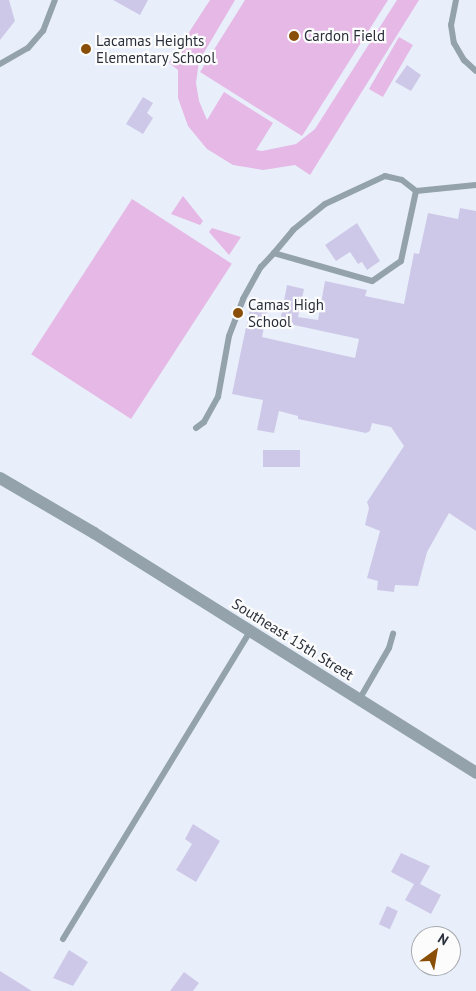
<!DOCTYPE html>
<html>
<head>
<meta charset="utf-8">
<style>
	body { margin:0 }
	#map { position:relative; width:476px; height:991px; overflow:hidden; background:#e8effb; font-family:"PT Sans",sans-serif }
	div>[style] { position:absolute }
	.green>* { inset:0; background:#e5b8e5; transform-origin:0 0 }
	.building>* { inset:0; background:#cec8e8; transform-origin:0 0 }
	.service>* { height:6px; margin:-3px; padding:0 3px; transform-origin:3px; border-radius:3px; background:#94a3ab }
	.tertiary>* { height:12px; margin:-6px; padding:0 6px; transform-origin:6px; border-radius:6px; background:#94a3ab }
	.dots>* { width:14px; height:14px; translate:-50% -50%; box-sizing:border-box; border:2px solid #fcfcfc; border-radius:50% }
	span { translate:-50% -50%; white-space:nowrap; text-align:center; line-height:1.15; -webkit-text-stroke:4.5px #fcfcfc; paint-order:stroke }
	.poi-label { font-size:15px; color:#292f3a }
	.left { translate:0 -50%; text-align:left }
	.street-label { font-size:15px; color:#292f3a }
	.north { position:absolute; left:411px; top:926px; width:50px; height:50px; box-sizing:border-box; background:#fcfcfc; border:1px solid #a8aaae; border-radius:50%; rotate:32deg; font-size:14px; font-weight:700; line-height:20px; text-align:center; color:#292f3a }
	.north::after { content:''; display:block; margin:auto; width:18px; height:22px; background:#894f08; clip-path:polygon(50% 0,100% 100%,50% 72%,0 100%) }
</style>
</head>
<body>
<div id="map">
	<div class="green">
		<div style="clip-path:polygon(210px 0,235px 0,199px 61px,196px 83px,199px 101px,207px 120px,224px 92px,273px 123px,256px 150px,262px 151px,296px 144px,315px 129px,397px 0,419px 0,310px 175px,295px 165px,263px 170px,233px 165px,207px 149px,188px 126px,178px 98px,178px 70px,169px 63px)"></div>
		<div style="clip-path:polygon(245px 0,388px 0,302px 136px,200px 72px)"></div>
		<div style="left:399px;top:37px;width:16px;height:60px;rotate:30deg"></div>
		<div style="clip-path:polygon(183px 196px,203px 221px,200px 225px,171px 214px)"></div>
		<div style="left:132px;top:199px;width:119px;height:185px;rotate:33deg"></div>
		<div style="clip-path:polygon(212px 228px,241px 237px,229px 255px,209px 232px)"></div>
	</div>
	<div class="building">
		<div style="clip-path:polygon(0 0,9px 0,15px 21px,0 40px)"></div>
		<div style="clip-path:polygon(113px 0,148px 0,140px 15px)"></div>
		<div style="clip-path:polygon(407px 65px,421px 75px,411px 91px,395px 82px)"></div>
		<div style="clip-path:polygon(143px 97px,153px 103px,147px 113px,153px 118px,143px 134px,126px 124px)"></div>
		<div style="clip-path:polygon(460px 208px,476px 211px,476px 531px,449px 513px,427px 552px,418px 586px,395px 585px,394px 592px,377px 590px,378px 581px,367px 578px,380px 531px,365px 525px,369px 508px,367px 502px,404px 446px,391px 427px,372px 423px,370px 431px,366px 433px,298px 419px,298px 416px,279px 411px,274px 433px,257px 430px,263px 400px,232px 394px,242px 346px,250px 309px,267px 312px,262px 337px,355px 358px,359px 339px,280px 322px,287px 285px,304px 289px,298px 317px,318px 320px,325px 281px,367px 290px,365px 296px,404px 304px,414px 253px,419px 254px,428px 213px,458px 219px)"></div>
		<div style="clip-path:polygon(357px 223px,380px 261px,367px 270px,362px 262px,358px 264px,350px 252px,336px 261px,325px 245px)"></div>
		<div style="left:263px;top:450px;width:37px;height:17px"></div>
		<div style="clip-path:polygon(193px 824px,220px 841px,196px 882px,176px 870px,192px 844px,185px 839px)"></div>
		<div style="clip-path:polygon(401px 853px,430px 866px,420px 884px,441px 895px,431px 914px,405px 900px,414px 884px,391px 872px)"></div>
		<div style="left:387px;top:906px;width:12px;height:20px;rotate:24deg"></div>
		<div style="clip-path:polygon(69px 950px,88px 962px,73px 986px,53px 978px)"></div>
		<div style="clip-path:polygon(0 971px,32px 991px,0 991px)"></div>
		<div style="clip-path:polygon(184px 972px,199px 983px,193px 991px,170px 991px)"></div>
	</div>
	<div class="service">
		<div style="left:456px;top:0;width:25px;rotate:101deg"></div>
		<div style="left:451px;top:25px;width:18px;rotate:81deg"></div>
		<div style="left:454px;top:43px;width:20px;rotate:60deg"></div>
		<div style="left:464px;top:60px;width:16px;rotate:43deg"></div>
		<div style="left:0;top:64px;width:32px;rotate:-30deg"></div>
		<div style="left:28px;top:48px;width:23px;rotate:-49deg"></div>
		<div style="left:43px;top:31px;width:33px;rotate:-69deg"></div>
		<div style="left:385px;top:176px;width:17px;rotate:13deg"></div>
		<div style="left:402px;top:180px;width:18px;rotate:38deg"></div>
		<div style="left:416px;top:191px;width:72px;rotate:102.1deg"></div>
		<div style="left:401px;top:261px;width:35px;rotate:145deg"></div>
		<div style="left:372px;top:281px;width:102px;rotate:-164.1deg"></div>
		<div style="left:274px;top:253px;width:30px;rotate:-50deg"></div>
		<div style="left:293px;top:230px;width:41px;rotate:-39.1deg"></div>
		<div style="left:325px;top:204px;width:66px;rotate:-25deg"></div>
		<div style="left:416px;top:191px;width:60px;rotate:-5.7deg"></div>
		<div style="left:196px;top:428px;width:10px;rotate:-37deg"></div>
		<div style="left:204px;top:422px;width:29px;rotate:-61deg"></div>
		<div style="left:218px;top:397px;width:62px;rotate:-79.8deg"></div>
		<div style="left:229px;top:336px;width:40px;rotate:-69deg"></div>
		<div style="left:243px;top:299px;width:37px;rotate:-61deg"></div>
		<div style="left:261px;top:267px;width:19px;rotate:-47deg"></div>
		<div style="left:359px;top:700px;width:60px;rotate:-60deg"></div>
		<div style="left:389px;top:648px;width:15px;rotate:-74deg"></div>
		<div style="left:63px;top:939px;width:360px;rotate:-58.7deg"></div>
	</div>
	<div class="tertiary">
		<div style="left:0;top:478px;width:109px;rotate:30.3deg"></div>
		<div style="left:94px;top:533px;width:451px;rotate:32.1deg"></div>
	</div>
	<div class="dots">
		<div style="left:294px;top:36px;background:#894f08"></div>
		<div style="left:86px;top:49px;background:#894f08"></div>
		<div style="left:238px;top:313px;background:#894f08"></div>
	</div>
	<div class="poi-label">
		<span class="left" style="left:304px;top:36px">Cardon Field</span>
		<span class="left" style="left:96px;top:49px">Lacamas Heights<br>Elementary School</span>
		<span class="left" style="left:248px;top:313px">Camas High<br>School</span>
	</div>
	<div class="street-label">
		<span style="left:293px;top:639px;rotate:32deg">Southeast 15th Street</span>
	</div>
	<div class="north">N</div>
</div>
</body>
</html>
